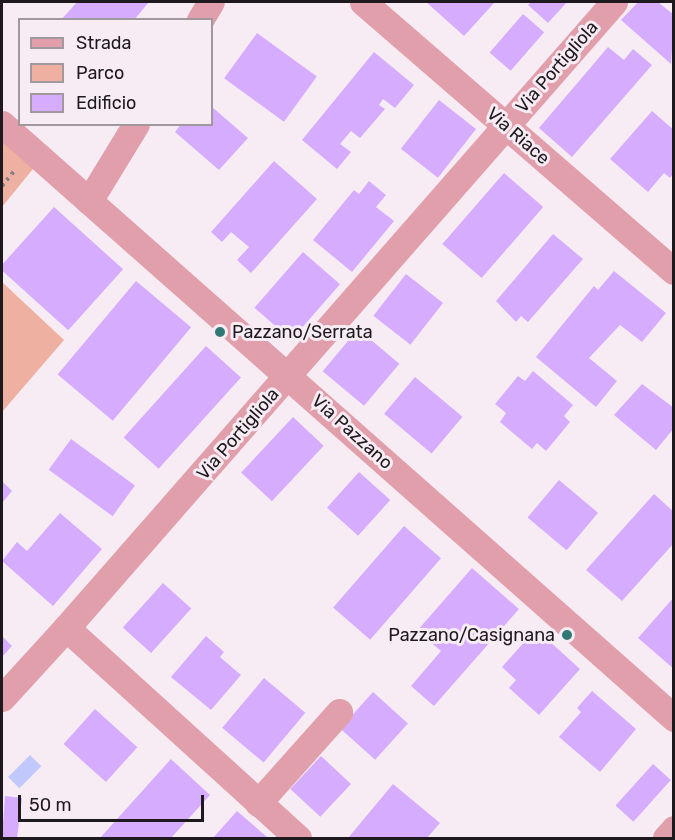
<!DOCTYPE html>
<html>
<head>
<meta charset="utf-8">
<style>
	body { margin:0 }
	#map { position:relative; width:675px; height:840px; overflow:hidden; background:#f7ecf4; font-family:Rubik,sans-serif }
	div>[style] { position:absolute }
	.green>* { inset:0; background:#eeb0a0 }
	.water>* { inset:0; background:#c0c8fc; transform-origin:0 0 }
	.building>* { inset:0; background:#d6acff; transform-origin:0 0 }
	.path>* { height:4px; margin-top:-2px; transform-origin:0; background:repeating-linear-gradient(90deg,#867f84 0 3px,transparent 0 7.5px) }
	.minor>* { height:27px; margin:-13.5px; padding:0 13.5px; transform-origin:13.5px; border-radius:13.5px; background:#e19eab }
	.dots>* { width:16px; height:16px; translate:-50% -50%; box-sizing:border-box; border:3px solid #f7ecf4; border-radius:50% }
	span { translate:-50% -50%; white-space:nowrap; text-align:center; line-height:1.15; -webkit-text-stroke:6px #f7ecf4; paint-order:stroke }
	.street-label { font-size:18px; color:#1d191c }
	.poi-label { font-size:18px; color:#1d191c }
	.left { translate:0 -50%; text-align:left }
	.right { translate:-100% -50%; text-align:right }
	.frame { position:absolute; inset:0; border:3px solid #1d191c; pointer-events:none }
	.legend { position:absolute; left:18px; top:18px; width:195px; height:108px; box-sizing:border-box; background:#f7ecf4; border:2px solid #a0989e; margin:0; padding:8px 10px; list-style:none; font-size:18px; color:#1d191c }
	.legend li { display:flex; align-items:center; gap:12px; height:30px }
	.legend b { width:30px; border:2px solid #a0989e }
	.scale { position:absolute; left:18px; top:795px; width:186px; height:27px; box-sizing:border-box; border:3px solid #1d191c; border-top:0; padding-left:8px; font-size:18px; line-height:21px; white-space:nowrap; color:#1d191c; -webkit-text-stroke:4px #f7ecf4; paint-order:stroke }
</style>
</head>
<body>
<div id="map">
	<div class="green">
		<div style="clip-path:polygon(2px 124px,41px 159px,2px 207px)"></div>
		<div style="clip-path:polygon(2px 282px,64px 340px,2px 412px)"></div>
	</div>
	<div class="water">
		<div style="left:30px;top:755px;width:16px;height:31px;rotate:45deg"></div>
	</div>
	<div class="building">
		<div style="clip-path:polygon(77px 2px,149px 2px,134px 20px,61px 20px)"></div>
		<div style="clip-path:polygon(426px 2px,495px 2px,464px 36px)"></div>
		<div style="clip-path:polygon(531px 2px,567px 2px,548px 23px,528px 5px)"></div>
		<div style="clip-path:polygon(638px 2px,658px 2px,674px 15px,671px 64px,621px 20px)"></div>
		<div style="left:523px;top:14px;width:28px;height:51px;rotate:41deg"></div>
		<div style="left:257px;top:33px;width:74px;height:56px;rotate:36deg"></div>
		<div style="clip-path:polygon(608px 47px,624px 60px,633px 49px,652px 65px,572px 157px,539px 128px)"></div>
		<div style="clip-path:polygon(374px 52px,414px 85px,395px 108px,383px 99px,379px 105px,385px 109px,360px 138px,351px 131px,340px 144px,351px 152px,337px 169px,302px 140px)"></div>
		<div style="left:439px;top:100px;width:47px;height:62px;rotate:38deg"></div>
		<div style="clip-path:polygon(212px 107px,248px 138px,219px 170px,175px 132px,181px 124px,212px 124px)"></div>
		<div style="clip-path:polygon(652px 111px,674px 130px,674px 173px,670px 178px,664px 173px,648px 192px,610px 159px)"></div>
		<div style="clip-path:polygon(274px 161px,317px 199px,251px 273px,237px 260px,249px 247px,231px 232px,222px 242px,211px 232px)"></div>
		<div style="left:504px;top:173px;width:52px;height:94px;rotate:41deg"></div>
		<div style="clip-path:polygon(369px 181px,386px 195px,376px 207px,394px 221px,352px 272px,313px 240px,354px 190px,359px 194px)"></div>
		<div style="left:54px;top:207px;width:93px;height:82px;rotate:42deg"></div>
		<div style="clip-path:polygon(553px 234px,583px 259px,528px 322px,521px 316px,516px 322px,496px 301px)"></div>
		<div style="left:303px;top:252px;width:49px;height:74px;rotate:41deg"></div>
		<div style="clip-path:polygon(614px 271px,666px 313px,642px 342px,620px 325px,589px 358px,617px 381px,596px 407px,536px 357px,594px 286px,598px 290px)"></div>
		<div style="left:406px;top:274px;width:47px;height:53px;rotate:38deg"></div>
		<div style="left:136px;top:281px;width:72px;height:122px;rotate:40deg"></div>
		<div style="left:358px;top:329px;width:54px;height:55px;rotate:40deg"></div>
		<div style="left:206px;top:346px;width:47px;height:123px;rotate:42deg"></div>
		<div style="clip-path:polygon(533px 371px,573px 405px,564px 416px,570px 422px,546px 451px,537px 443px,532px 449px,500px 422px,506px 413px,495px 404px,518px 376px,525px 381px)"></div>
		<div style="left:415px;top:377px;width:62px;height:48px;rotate:40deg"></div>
		<div style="clip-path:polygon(642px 384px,674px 408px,674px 428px,656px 450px,614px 415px)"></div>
		<div style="left:293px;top:417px;width:42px;height:76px;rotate:43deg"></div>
		<div style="left:71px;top:439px;width:79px;height:38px;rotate:36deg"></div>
		<div style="left:359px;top:472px;width:42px;height:48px;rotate:42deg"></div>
		<div style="left:559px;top:480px;width:51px;height:49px;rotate:40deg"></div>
		<div style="clip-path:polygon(2px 481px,12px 491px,2px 503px)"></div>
		<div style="clip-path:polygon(654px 494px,674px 512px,674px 543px,622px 601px,586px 570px)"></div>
		<div style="clip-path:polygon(60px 513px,102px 549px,53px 606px,2px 561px,17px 542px,27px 551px)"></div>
		<div style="left:404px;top:526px;width:49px;height:108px;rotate:41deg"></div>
		<div style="clip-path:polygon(472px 568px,519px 609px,434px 706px,411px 686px,441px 651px,417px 631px)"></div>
		<div style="left:163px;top:583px;width:38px;height:60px;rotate:42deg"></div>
		<div style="clip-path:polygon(674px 597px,674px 669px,638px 638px)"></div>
		<div style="clip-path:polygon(536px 629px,580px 669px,539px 715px,509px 688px,516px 680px,502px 667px)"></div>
		<div style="clip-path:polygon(2px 636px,12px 646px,2px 657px)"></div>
		<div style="clip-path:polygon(206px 636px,224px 652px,220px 657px,241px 675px,211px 710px,171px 677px)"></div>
		<div style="left:264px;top:678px;width:54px;height:65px;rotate:40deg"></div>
		<div style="clip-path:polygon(592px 691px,636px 729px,600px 772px,559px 737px,581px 712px,577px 708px)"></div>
		<div style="left:373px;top:692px;width:47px;height:49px;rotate:42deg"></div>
		<div style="left:95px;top:709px;width:57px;height:47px;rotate:42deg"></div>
		<div style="left:321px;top:756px;width:41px;height:45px;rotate:43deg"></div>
		<div style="clip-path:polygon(171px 759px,210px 795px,171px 838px,100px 838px)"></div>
		<div style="left:653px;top:764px;width:24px;height:56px;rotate:42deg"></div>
		<div style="clip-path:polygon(393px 784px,440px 823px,427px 838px,348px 838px)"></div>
		<div style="clip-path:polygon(5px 796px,22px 798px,17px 838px,2px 838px)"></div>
		<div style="clip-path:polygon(237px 811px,268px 838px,213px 838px)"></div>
	</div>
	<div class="path">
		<div style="left:2px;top:186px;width:22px;rotate:-51deg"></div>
	</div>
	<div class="minor">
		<div style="left:363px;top:2px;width:411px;rotate:40.9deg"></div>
		<div style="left:200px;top:20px;width:21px;rotate:-59deg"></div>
		<div style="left:2px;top:124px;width:897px;rotate:41.47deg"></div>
		<div style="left:89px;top:201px;width:90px;rotate:-58.6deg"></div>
		<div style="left:2px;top:698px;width:95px;rotate:-47.6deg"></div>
		<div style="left:258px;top:803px;width:122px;rotate:-48.3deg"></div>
		<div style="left:298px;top:838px;width:313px;rotate:-137.8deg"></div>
		<div style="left:66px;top:628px;width:832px;rotate:-48.8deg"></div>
		<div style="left:666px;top:838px;width:12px;rotate:-48deg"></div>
	</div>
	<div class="dots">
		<div style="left:220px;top:332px;background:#307874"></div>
		<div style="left:567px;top:635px;background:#307874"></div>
	</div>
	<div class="street-label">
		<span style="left:557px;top:67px;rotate:-49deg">Via Portigliola</span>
		<span style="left:518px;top:136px;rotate:41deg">Via Riace</span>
		<span style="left:352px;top:432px;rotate:42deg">Via Pazzano</span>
		<span style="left:238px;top:434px;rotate:-49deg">Via Portigliola</span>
	</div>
	<div class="poi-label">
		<span class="left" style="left:232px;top:332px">Pazzano/Serrata</span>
		<span class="right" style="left:555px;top:635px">Pazzano/Casignana</span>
	</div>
	<div class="frame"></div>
	<ul class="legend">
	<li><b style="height:8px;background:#e19eab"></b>Strada</li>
	<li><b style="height:16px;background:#eeb0a0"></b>Parco</li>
	<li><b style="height:16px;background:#d6acff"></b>Edificio</li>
	</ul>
	<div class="scale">50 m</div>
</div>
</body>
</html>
